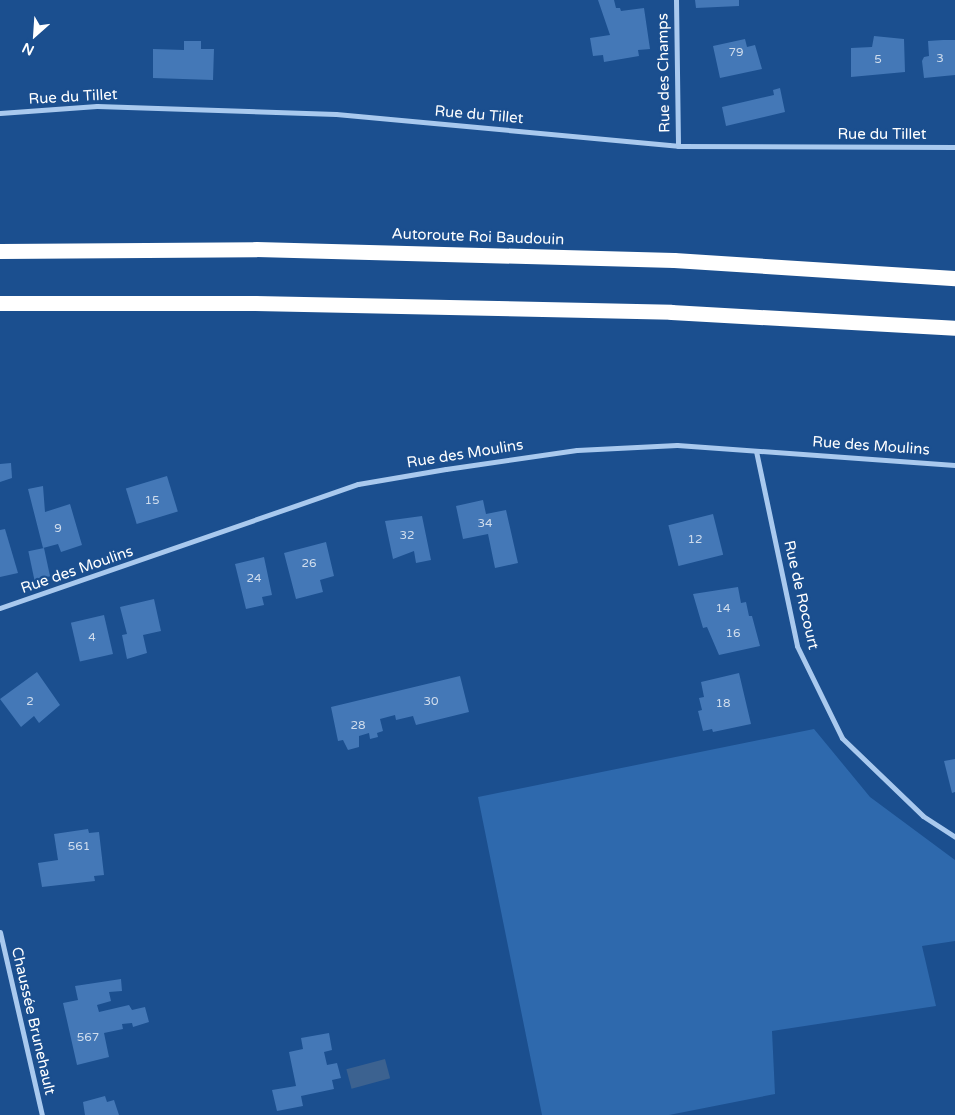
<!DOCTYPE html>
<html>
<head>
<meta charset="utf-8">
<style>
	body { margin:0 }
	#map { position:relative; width:955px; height:1115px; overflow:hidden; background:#1b4f8f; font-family:"Varela Round",sans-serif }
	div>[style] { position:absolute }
	.green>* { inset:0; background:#2e69ad }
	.water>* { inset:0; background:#3c6290; transform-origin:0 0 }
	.building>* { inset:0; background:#4478b7; transform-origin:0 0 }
	.minor>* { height:5px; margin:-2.5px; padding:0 2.5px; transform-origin:2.5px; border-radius:2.5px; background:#a9c9ee }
	.motorway>* { height:15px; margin:-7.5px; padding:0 7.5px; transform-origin:7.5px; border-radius:7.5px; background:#fff }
	span { translate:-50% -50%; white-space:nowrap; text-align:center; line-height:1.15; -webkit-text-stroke:4.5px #1b4f8f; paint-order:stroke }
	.number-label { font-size:12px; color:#d0dded }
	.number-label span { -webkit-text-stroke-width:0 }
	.street-label { font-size:15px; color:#fff }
	.north { position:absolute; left:10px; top:10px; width:50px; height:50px; -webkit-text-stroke:4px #1b4f8f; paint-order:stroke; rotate:206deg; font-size:14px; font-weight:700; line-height:20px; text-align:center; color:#fff }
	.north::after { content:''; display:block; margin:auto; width:18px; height:22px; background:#fff; clip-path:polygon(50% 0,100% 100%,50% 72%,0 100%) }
</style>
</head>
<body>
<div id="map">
	<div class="green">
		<div style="clip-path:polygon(814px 729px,870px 797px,955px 860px,955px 941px,922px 946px,936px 1006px,772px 1031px,775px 1094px,669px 1115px,542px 1115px,478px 797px)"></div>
	</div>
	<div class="water">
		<div style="left:385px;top:1059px;width:20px;height:40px;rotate:75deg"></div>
	</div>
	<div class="building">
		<div style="clip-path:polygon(598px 0,614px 0,616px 8px,620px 8px,621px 11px,644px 8px,650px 49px,638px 50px,639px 56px,604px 62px,603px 55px,593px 56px,590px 38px,610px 35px)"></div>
		<div style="clip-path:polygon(695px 0,739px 0,739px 6px,696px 8px)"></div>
		<div style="clip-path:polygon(874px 36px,904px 39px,905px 72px,851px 77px,851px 48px,872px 47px)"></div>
		<div style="clip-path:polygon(745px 39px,747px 47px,755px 45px,762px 69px,720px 78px,713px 46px)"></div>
		<div style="clip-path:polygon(943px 40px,955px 40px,955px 75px,924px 78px,922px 61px,924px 57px,929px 56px,928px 41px)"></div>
		<div style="clip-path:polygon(184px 41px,201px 41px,201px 49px,214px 49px,213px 80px,153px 78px,153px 49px,184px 50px)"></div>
		<div style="clip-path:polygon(780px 88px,785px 112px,726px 126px,722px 107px,774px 95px,773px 90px)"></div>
		<div style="clip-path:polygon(11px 463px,12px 478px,0 482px,0 464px)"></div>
		<div style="left:167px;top:476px;width:37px;height:43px;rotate:73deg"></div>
		<div style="clip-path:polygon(43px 486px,45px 512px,70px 504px,82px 545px,61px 552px,58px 544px,43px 548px,28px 489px)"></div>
		<div style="clip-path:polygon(483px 500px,486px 514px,506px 510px,518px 563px,495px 568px,488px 534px,463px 539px,456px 506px)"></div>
		<div style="left:713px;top:514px;width:42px;height:46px;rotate:76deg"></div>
		<div style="clip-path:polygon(422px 516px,431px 560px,416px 563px,414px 551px,393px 559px,385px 521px)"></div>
		<div style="clip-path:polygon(5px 529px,18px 573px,0 577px,0 530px)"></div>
		<div style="clip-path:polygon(326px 542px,334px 576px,320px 580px,323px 592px,296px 599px,284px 553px)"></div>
		<div style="left:44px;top:548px;width:29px;height:16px;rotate:78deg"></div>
		<div style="clip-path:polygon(264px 557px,272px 595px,262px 597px,264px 605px,246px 609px,235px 564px)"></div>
		<div style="clip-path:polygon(738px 587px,741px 603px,746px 602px,749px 616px,752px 616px,760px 646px,719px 655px,707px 627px,703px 628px,693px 594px)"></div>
		<div style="clip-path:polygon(154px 599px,161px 631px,143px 635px,147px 653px,127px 659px,122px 635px,127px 634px,120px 607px)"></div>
		<div style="left:104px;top:615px;width:40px;height:34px;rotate:77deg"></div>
		<div style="clip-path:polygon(37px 672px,60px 705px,39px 723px,34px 716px,21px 727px,0 699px)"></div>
		<div style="clip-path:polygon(739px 673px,751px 724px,713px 732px,712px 729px,703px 731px,698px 711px,702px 710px,699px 698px,704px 697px,701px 682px)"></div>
		<div style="clip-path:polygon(460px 676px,469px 712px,416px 725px,413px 716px,396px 720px,395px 715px,380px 719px,383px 731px,377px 733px,378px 737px,370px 739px,369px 733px,359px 736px,359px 747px,348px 750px,343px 740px,338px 741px,331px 707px)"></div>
		<div style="clip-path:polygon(955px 759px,955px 792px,952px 793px,944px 761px)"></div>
		<div style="clip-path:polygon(88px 829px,89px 833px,99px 832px,104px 875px,94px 876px,95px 881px,42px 887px,38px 863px,58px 860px,54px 834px)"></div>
		<div style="clip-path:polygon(121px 979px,122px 991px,109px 992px,111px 1001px,97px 1005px,99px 1012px,129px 1005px,132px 1010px,145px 1007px,149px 1022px,133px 1027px,132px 1023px,122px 1024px,123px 1029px,104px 1033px,109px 1057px,77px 1065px,63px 1003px,78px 1000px,75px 986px)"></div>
		<div style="clip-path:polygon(329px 1033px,332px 1050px,324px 1052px,327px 1065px,337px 1063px,341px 1078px,332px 1080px,334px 1089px,301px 1096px,303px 1106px,277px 1111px,272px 1090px,296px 1086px,289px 1052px,303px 1049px,301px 1038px)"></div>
		<div style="clip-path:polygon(105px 1096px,107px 1102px,114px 1100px,119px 1115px,85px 1115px,83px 1102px)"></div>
	</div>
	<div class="minor">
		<div style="left:676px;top:0;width:146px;rotate:89.2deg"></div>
		<div style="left:0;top:113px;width:97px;rotate:-4.1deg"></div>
		<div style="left:97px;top:106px;width:239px;rotate:1.9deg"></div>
		<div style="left:336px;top:114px;width:343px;rotate:5.3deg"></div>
		<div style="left:678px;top:146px;width:277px;rotate:0.2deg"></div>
		<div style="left:756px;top:451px;width:199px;rotate:78.1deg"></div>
		<div style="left:797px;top:646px;width:102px;rotate:63.9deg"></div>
		<div style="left:842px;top:738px;width:112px;rotate:43.9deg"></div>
		<div style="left:923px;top:816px;width:38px;rotate:33deg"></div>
		<div style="left:0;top:608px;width:379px;rotate:-19.1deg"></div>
		<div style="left:358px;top:484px;width:89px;rotate:-9.7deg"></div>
		<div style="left:446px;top:469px;width:132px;rotate:-8.3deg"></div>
		<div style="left:577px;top:450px;width:100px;rotate:-2.9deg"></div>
		<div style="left:677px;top:445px;width:279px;rotate:4.1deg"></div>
		<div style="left:0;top:932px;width:188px;rotate:77.1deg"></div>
	</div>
	<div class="motorway">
		<div style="left:0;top:251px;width:256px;rotate:-0.4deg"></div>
		<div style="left:256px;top:249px;width:418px;rotate:1.5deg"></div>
		<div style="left:674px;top:260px;width:282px;rotate:3.7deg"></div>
		<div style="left:0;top:303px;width:255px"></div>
		<div style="left:255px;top:303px;width:416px;rotate:1.2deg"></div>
		<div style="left:671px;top:312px;width:284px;rotate:3.2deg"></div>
	</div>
	<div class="number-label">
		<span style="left:736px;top:53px">79</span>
		<span style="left:940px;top:59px">3</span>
		<span style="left:878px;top:60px">5</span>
		<span style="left:152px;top:501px">15</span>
		<span style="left:485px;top:524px">34</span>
		<span style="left:58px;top:529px">9</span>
		<span style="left:407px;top:536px">32</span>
		<span style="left:695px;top:540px">12</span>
		<span style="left:309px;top:564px">26</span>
		<span style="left:254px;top:579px">24</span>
		<span style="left:723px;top:609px">14</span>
		<span style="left:733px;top:634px">16</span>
		<span style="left:92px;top:638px">4</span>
		<span style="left:30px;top:702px">2</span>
		<span style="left:431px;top:702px">30</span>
		<span style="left:723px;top:704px">18</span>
		<span style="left:358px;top:726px">28</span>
		<span style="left:79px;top:847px">561</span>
		<span style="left:88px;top:1038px">567</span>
	</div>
	<div class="street-label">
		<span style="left:664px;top:73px;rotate:-91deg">Rue des Champs</span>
		<span style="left:73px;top:97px;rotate:-3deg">Rue du Tillet</span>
		<span style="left:479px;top:115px;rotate:5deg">Rue du Tillet</span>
		<span style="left:882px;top:135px">Rue du Tillet</span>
		<span style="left:478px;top:237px;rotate:2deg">Autoroute Roi Baudouin</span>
		<span style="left:871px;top:446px;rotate:4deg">Rue des Moulins</span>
		<span style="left:465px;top:454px;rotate:-9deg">Rue des Moulins</span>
		<span style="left:77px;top:570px;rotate:-19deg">Rue des Moulins</span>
		<span style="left:801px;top:595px;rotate:77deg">Rue de Rocourt</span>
		<span style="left:33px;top:1021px;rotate:77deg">Chaussée Brunehault</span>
	</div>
	<div class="north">N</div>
</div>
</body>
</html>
